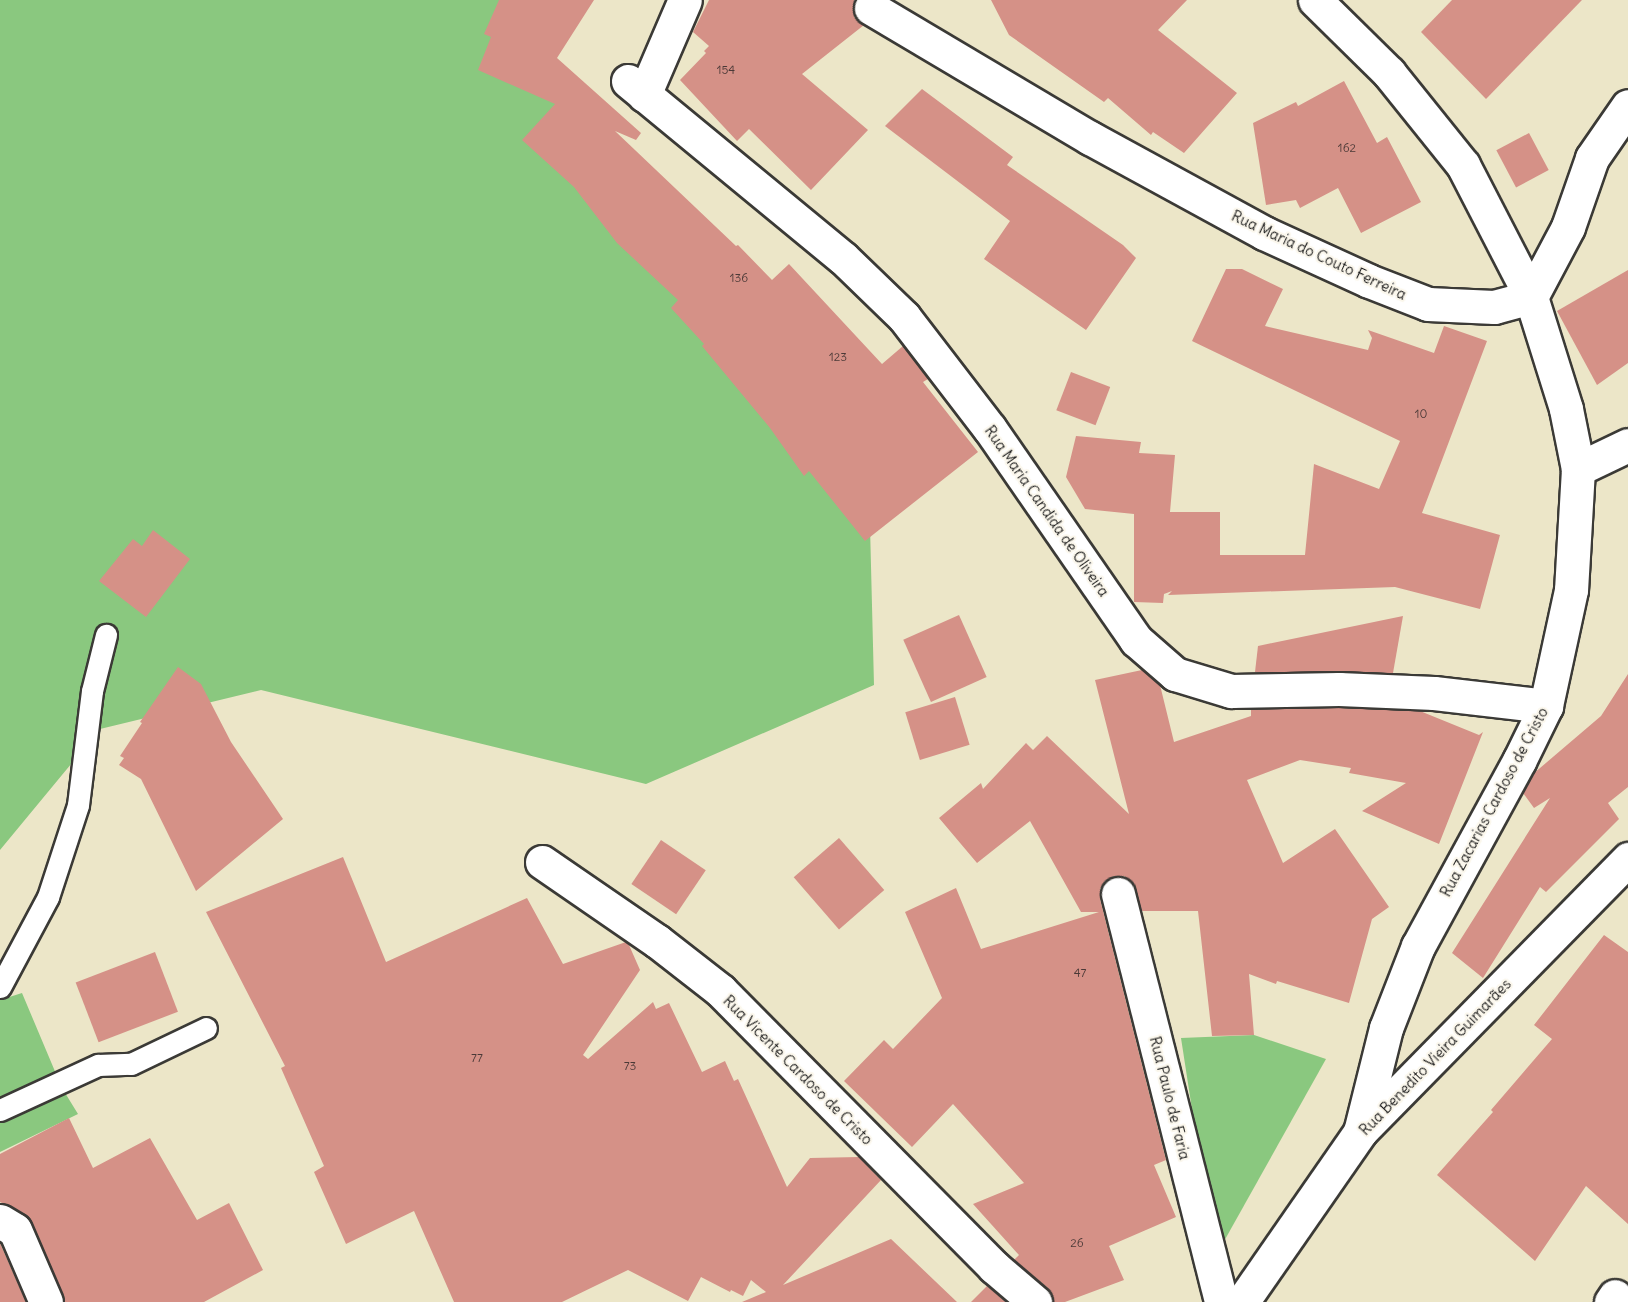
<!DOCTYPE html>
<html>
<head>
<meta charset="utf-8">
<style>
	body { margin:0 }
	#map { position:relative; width:1628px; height:1302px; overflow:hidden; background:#ece6c8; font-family:Delius,sans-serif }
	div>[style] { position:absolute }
	.green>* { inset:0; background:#8ac87f }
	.building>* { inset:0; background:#d59187; transform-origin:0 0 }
	.roads { filter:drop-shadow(2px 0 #3b3a36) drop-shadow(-2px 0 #3b3a36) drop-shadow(0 2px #3b3a36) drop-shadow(0 -2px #3b3a36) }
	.service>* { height:21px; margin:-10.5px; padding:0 10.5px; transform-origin:10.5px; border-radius:10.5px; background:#fff }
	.minor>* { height:33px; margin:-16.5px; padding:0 16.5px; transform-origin:16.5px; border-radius:16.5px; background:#fff }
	span { translate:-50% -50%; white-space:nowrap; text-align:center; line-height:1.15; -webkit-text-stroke:4.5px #fbf7ec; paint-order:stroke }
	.number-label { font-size:12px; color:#4a3937 }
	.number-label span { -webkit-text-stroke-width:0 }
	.street-label { font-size:15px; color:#1c1c1c }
</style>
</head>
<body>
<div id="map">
	<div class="green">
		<div style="clip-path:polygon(0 0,538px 0,556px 82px,870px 526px,874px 685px,646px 784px,261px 690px,100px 729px,0 850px)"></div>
		<div style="clip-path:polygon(22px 993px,62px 1088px,78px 1114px,0 1152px,0 1000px)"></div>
		<div style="clip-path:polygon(1254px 1035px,1326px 1059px,1223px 1243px,1206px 1200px,1181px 1038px)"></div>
	</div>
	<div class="building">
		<div style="clip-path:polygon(499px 0,594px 0,557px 58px,641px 133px,636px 140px,615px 131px,736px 246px,738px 245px,772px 280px,789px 264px,882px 364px,903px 346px,928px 379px,923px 382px,978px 452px,865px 541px,809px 471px,804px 476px,770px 428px,702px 346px,704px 344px,671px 308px,678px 300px,617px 243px,574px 187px,522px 140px,555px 104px,478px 70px,491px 37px,484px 34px)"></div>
		<div style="clip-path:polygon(709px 0,854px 0,854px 17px,864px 25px,802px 74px,868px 130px,811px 190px,749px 129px,737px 141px,680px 80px,706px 53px,704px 51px,709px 46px,693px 32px)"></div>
		<div style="clip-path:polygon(991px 0,1187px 0,1158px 30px,1237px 93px,1184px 153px,1153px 132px,1151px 135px,1108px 98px,1104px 102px,1009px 35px)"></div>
		<div style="clip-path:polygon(1452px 0,1582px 0,1486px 99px,1421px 32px)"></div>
		<div style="clip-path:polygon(1344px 81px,1377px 143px,1387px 137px,1421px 202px,1361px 233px,1338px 188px,1300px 208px,1296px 200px,1266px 205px,1253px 123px,1296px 102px,1298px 106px)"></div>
		<div style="clip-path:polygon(922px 89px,1013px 157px,1007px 165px,1123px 245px,1136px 258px,1086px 330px,984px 259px,1010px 221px,885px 126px)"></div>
		<div style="left:1529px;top:133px;width:42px;height:37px;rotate:62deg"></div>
		<div style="clip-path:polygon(1226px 269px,1242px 269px,1283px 289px,1265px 326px,1368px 350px,1372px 338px,1368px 330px,1434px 353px,1444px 326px,1487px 341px,1422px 513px,1500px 535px,1480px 609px,1395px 587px,1168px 595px,1172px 591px,1164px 594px,1163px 603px,1134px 602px,1134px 514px,1085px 509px,1066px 477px,1076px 436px,1141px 442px,1139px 453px,1175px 455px,1170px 512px,1220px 512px,1220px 555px,1305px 555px,1314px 464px,1379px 489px,1400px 441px,1192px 341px)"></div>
		<div style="clip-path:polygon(1628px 270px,1628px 363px,1597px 385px,1557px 311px)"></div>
		<div style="left:1071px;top:372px;width:42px;height:41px;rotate:21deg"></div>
		<div style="clip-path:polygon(153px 530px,190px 559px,146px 617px,99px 581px,133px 539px,142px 546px)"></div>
		<div style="left:959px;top:615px;width:68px;height:61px;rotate:66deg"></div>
		<div style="clip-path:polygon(1403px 616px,1393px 673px,1255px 672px,1258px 646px)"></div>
		<div style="clip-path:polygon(178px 667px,201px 684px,231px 742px,283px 819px,196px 891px,141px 779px,119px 765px,124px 758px,120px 756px,142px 723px,140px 722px)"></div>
		<div style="clip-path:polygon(1142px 670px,1160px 685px,1174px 742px,1251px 716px,1251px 709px,1339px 708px,1420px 711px,1479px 735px,1483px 732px,1439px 844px,1362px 811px,1406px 783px,1349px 773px,1351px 768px,1300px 760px,1247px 780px,1283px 863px,1335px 829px,1389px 907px,1372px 919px,1349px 1003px,1277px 981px,1276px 984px,1249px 974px,1254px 1035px,1212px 1036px,1198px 911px,1142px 911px,1131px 881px,1124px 876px,1114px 876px,1105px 881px,1100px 889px,1100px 899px,1166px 1160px,1154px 1165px,1176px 1217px,1109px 1246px,1124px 1280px,1065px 1302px,1053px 1302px,1048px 1288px,1014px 1260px,1019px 1255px,973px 1204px,1024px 1183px,953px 1104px,912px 1147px,844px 1081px,884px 1040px,893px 1049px,942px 998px,905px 912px,956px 888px,981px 949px,1099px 912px,1081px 912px,1030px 821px,977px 863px,939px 818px,981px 783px,983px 789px,1026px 743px,1033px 750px,1047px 736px,1129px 814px,1095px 680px)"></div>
		<div style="clip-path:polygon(1628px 674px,1628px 787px,1608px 803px,1619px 819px,1546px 892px,1540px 887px,1483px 978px,1452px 953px,1550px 798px,1534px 808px,1523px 793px,1533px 774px,1601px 716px)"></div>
		<div style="left:955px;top:697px;width:50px;height:52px;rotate:73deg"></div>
		<div style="left:839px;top:838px;width:69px;height:60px;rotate:49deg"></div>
		<div style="left:661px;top:840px;width:54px;height:53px;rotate:34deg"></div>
		<div style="clip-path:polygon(343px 857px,386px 962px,527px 898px,563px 964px,626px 942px,629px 945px,640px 970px,583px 1055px,588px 1059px,653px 1002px,656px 1009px,669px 1003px,702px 1072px,725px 1061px,734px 1081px,738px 1079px,787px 1187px,810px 1158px,859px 1157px,881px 1180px,783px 1285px,891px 1239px,957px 1302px,742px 1302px,766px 1292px,751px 1280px,743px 1296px,731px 1290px,730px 1292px,701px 1277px,688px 1301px,628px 1270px,562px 1302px,454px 1302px,414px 1211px,346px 1244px,314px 1172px,324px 1166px,281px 1068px,285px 1066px,206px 912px)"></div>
		<div style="clip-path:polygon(1604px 935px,1628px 952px,1628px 1224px,1586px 1186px,1535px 1261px,1437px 1175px,1493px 1112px,1491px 1110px,1552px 1039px,1534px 1025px)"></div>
		<div style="left:155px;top:952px;width:64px;height:85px;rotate:69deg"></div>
		<div style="clip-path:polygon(69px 1118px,93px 1168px,150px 1138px,197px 1220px,229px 1203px,263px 1270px,204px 1302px,64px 1302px,32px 1222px,25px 1214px,0 1202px,0 1154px)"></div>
		<div style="clip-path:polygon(0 1243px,26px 1302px,0 1302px)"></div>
		<div style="clip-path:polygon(987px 1286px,1006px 1302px,971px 1302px)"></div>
	</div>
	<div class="roads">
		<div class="service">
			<div style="left:0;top:987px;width:102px;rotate:-61.9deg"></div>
			<div style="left:48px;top:897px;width:97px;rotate:-71.9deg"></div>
			<div style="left:78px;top:805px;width:115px;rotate:-83deg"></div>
			<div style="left:92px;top:691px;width:58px;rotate:-76deg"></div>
			<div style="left:0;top:1110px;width:108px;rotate:-24.7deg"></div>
			<div style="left:98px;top:1065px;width:33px;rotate:-2deg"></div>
			<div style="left:131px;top:1064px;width:83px;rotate:-25.6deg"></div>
		</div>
		<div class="minor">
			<div style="left:1315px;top:0;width:104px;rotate:44.6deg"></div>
			<div style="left:1389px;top:73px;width:118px;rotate:51.2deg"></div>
			<div style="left:1463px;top:165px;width:148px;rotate:62.7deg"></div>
			<div style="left:1531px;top:297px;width:117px;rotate:72.6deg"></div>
			<div style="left:1566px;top:409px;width:61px;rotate:78.7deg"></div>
			<div style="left:1578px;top:469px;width:121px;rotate:93.3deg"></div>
			<div style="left:1571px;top:590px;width:119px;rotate:102.2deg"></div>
			<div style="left:1546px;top:706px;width:61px;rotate:116.1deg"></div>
			<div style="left:1519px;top:761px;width:211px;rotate:118.6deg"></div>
			<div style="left:1418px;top:946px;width:88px;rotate:111.3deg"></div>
			<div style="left:1386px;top:1028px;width:107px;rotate:104deg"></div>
			<div style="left:871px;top:8px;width:255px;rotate:30.7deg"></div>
			<div style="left:1090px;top:138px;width:198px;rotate:28.6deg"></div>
			<div style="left:1264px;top:233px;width:115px;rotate:24.6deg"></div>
			<div style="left:1369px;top:281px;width:63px;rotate:21.3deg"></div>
			<div style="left:1428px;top:304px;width:66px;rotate:2.6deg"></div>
			<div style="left:1494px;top:307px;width:38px;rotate:-15deg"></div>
			<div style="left:1531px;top:297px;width:79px;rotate:-62.1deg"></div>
			<div style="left:1568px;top:227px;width:73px;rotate:-70.8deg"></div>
			<div style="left:1592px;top:158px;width:63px;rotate:-55.3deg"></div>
			<div style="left:628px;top:81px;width:278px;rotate:39.5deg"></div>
			<div style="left:843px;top:258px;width:85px;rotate:44deg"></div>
			<div style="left:904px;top:317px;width:141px;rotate:52.5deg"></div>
			<div style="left:990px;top:429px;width:257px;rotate:55.3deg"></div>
			<div style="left:1136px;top:640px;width:52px;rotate:41.1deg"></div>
			<div style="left:1175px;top:674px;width:59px;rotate:16.9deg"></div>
			<div style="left:1231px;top:691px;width:108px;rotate:-1.1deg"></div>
			<div style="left:1339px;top:689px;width:95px;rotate:2.4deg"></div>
			<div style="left:1434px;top:693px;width:113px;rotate:6.6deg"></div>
			<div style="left:644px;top:95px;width:103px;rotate:-66.7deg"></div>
			<div style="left:1578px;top:469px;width:55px;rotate:-25.6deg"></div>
			<div style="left:542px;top:862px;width:140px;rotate:34.5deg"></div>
			<div style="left:657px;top:941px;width:81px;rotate:38deg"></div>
			<div style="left:721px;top:991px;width:388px;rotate:45.3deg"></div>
			<div style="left:994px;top:1267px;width:54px;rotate:40.5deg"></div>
			<div style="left:1118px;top:894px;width:421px;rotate:75.8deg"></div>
			<div style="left:0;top:1221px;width:17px;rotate:31deg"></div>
			<div style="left:15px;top:1230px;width:78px;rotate:66.7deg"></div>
			<div style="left:1242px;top:1302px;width:207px;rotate:-55.2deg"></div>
			<div style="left:1360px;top:1132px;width:383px;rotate:-45.5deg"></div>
			<div style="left:1611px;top:1302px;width:7px;rotate:-56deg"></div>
		</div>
	</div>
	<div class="number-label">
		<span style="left:726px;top:70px">154</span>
		<span style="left:1347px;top:148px">162</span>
		<span style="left:739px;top:278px">136</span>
		<span style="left:838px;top:357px">123</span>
		<span style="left:1421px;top:414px">10</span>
		<span style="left:1080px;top:973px">47</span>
		<span style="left:477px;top:1058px">77</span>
		<span style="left:630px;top:1066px">73</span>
		<span style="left:1077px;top:1243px">26</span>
	</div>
	<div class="street-label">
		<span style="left:1319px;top:255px;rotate:25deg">Rua Maria do Couto Ferreira</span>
		<span style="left:1047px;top:511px;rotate:55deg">Rua Maria Candida de Oliveira</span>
		<span style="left:1494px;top:802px;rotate:-62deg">Rua Zacarias Cardoso de Cristo</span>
		<span style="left:1435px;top:1057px;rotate:-46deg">Rua Benedito Vieira Guimarães</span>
		<span style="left:798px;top:1070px;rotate:45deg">Rua Vicente Cardoso de Cristo</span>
		<span style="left:1170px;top:1098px;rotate:76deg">Rua Paulo de Faria</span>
	</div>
</div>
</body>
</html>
